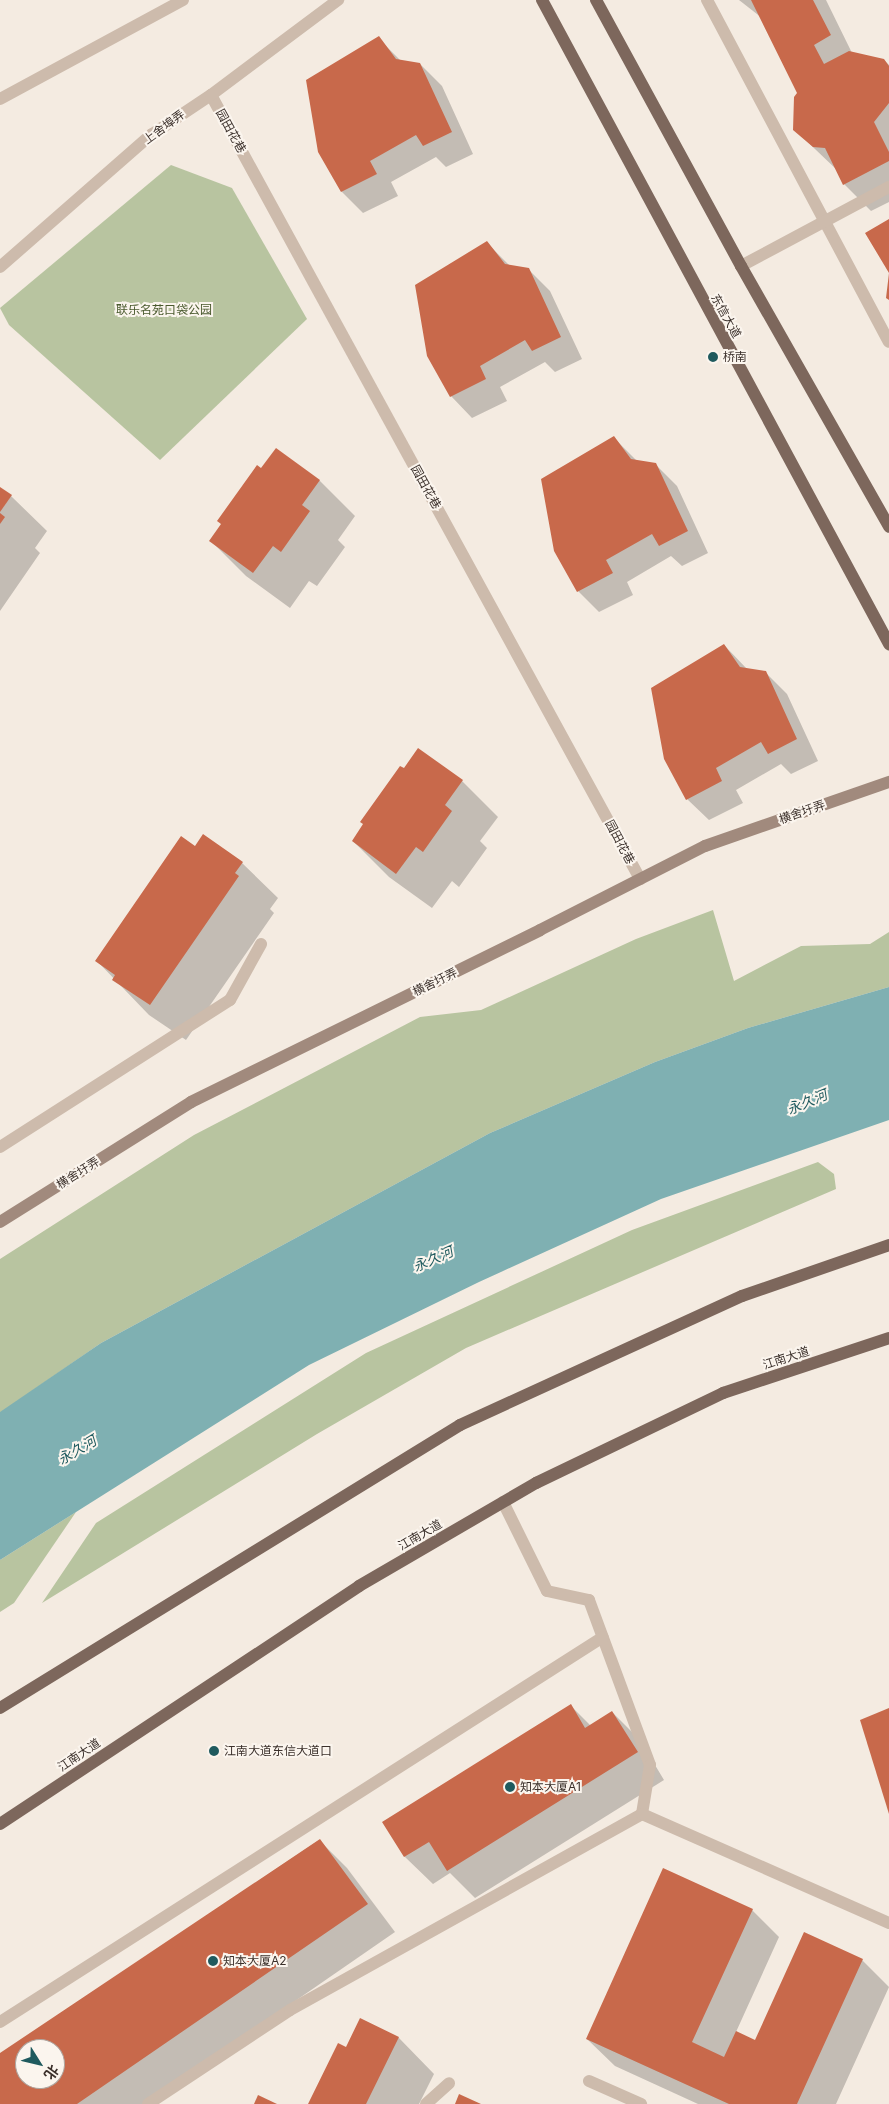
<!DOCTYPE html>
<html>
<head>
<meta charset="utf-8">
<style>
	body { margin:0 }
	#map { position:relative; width:889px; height:2104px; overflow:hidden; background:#f4ebe1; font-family:Inter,"Noto Sans SC",sans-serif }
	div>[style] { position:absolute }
	.green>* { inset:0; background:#b8c4a0 }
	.water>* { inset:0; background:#7fb0b2 }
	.shadow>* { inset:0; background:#0003 }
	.building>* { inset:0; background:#c8694b }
	.lane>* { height:12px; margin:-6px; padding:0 6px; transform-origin:6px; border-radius:6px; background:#cdbbac }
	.street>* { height:12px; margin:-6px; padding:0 6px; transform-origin:6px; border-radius:6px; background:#cdbbac }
	.secondary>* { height:12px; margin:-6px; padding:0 6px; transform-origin:6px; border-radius:6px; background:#a18a7d }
	.primary>* { height:12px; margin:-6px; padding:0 6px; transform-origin:6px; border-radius:6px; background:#7d675c }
	.dots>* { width:14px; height:14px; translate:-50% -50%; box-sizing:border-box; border:2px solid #fbf5ee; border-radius:50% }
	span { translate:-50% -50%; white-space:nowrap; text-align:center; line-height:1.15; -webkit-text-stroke:4px #fbf5ee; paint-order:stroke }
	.street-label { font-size:12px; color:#3b302b }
	.park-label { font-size:12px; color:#4a5a2e }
	.poi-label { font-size:12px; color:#3b302b }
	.left { translate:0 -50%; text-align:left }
	.water-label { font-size:14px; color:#1f5a5e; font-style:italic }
	.north { position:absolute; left:15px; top:2039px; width:50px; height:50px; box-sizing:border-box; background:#fbf5ee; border:1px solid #aea6a0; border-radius:50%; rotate:126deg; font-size:14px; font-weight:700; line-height:20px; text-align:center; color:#3b302b }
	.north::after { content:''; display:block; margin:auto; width:18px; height:22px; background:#1f5a5e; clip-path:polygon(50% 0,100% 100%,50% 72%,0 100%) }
</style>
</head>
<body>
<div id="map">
	<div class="green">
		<div style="clip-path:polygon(171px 165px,232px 188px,307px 319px,160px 460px,9px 325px,0 308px)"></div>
		<div style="clip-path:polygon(713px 910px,734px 981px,801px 946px,870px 944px,889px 932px,889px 987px,748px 1028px,655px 1062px,490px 1133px,101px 1343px,0 1413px,0 1259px,194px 1135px,420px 1017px,481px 1010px,636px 939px)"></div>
		<div style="clip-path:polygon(818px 1162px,834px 1174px,836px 1189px,466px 1348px,317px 1434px,42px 1603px,96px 1523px,366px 1353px,632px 1230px)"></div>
		<div style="clip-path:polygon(76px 1512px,14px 1603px,0 1612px,0 1560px)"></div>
	</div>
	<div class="water">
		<div style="clip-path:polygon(889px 987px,889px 1120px,661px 1199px,479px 1282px,309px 1365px,0 1560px,0 1412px,101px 1343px,490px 1133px,655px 1062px,748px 1028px)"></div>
	</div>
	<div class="shadow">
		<div style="clip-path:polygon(739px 0,826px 0,852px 53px,884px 60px,889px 65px,889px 202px,871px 211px,844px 184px,837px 170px,794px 129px,799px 93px,762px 18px)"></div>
		<div style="clip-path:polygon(378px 38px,402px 62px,420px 64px,442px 86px,473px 154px,446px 167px,436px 157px,391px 182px,398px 196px,363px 213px,342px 192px)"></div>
		<div style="clip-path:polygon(487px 243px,510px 266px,528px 269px,550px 291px,582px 359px,555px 372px,545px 362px,500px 387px,507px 401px,472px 418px,451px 396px)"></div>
		<div style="clip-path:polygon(614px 438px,637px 461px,655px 464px,677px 486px,708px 553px,682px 566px,671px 556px,627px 582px,633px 595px,599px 612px,578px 591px)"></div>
		<div style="clip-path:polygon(276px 450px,320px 481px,355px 516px,338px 540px,345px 547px,317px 586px,309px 581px,290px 608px,246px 576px,211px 541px)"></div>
		<div style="clip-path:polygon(0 488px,11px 496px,47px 531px,35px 548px,40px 553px,0 611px)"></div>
		<div style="clip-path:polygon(724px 645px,747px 669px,765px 672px,787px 694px,818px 761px,791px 774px,781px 764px,736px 790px,743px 803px,709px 820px,687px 799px)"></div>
		<div style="clip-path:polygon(418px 750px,462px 781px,498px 817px,480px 841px,487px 848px,459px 887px,452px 881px,432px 908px,389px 877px,353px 841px)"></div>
		<div style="clip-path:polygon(195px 847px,242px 863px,278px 898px,270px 909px,274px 913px,186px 1040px,149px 1015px,96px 960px)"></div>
		<div style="clip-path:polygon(571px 1706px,591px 1726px,612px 1712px,640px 1740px,664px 1780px,475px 1898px,450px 1873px,433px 1884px,405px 1857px,384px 1823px)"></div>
		<div style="clip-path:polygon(evenodd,319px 1840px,347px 1868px,395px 1932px,146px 2104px,0 2104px,0 2055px,319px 1840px,25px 2049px,55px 2049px,55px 2079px,25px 2079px,25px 2049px)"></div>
		<div style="clip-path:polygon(752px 1910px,779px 1937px,736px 2032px,755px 2041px,862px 1960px,889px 1987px,836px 2104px,698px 2104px,615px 2066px,587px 2039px)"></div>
		<div style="clip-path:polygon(361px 2019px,399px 2038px,434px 2074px,419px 2104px,309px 2104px,347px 2049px)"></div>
	</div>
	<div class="building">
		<div style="clip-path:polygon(751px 0,813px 0,831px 35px,814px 45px,824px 64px,849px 51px,884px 59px,889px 66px,889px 103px,874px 122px,889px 152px,889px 161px,843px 185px,825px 148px,813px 147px,793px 130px,794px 97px,797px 93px)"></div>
		<div style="clip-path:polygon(379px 36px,396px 59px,420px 63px,452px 132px,423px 146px,416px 135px,370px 161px,377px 174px,341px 192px,318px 152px,306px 80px)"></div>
		<div style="clip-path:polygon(889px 219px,889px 300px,886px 298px,889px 273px,865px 233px)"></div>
		<div style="clip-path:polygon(487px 241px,505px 264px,529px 268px,561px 337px,532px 351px,525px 340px,480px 366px,486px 379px,450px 397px,427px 356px,415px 285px)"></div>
		<div style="clip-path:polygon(614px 436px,631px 459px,656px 463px,688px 531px,659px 546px,652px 534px,606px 560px,613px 573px,577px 592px,554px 551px,541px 479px)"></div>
		<div style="clip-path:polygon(276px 448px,320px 480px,302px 505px,310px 511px,281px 552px,273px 546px,253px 573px,209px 541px,221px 524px,217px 521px,257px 465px,261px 468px)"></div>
		<div style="clip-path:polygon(0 487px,12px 495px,0 512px)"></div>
		<div style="clip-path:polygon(0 513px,5px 517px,0 524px)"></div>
		<div style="clip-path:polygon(724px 644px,740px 667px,766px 671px,797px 739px,768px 754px,761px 742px,716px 768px,722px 781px,686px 800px,664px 759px,651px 688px)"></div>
		<div style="clip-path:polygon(418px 748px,463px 780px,445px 805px,452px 811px,423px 852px,416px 847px,396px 874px,352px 841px,363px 824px,360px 822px,400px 766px,404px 768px)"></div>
		<div style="clip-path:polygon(203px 834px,243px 862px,235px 873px,239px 876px,150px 1005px,112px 980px,115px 975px,95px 961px,181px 836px,195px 846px)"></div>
		<div style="clip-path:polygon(571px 1704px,585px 1728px,612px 1711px,638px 1752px,447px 1871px,429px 1842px,404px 1857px,382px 1822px)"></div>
		<div style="clip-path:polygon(889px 1708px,889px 1814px,860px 1720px)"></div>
		<div style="clip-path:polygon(evenodd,320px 1839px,368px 1904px,77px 2104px,0 2104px,0 2053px,320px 1839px,25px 2049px,55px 2049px,55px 2079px,25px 2079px,25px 2049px)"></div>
		<div style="clip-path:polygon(663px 1868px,753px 1909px,692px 2042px,724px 2057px,736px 2031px,755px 2040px,804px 1932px,863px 1959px,797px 2104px,729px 2104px,586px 2039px)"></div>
		<div style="clip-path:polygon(360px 2018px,399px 2037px,366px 2104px,308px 2104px,338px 2043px,346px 2047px)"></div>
		<div style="clip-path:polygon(459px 2094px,481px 2104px,455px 2104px)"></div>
		<div style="clip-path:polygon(258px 2095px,277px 2104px,254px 2104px)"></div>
	</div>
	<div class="lane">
		<div style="left:707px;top:0;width:387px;rotate:62deg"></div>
		<div style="left:0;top:99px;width:208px;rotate:-28.4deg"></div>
		<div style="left:741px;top:266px;width:168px;rotate:-28.1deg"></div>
		<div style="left:0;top:1147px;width:273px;rotate:-32.6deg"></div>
		<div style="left:230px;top:1000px;width:64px;rotate:-61deg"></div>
		<div style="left:503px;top:1502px;width:99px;rotate:63.7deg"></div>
		<div style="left:547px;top:1591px;width:43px;rotate:12.1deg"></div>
		<div style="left:589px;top:1600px;width:176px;rotate:69.7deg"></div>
		<div style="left:650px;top:1765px;width:50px;rotate:99.3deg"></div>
		<div style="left:0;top:2022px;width:715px;rotate:-32.56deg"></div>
		<div style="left:426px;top:2104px;width:31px;rotate:-42deg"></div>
	</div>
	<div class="street">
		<div style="left:211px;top:95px;width:894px;rotate:61.31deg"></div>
		<div style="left:0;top:267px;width:201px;rotate:-41.2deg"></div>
		<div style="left:151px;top:135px;width:72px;rotate:-33.7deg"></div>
		<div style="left:211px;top:95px;width:159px;rotate:-36.8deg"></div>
		<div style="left:589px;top:2081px;width:57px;rotate:23.9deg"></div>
		<div style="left:148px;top:2104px;width:170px;rotate:-33.5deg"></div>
		<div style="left:290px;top:2010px;width:403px;rotate:-29.1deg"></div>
		<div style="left:642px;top:1814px;width:270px;rotate:23.8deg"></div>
	</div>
	<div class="secondary">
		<div style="left:0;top:1222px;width:226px;rotate:-32.1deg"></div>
		<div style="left:191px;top:1102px;width:389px;rotate:-26.2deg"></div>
		<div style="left:540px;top:930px;width:185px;rotate:-27deg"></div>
		<div style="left:705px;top:846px;width:195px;rotate:-19.2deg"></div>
	</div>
	<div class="primary">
		<div style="left:542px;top:0;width:732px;rotate:61.68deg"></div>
		<div style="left:596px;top:0;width:303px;rotate:61.4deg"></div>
		<div style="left:741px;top:266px;width:300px;rotate:60.4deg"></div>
		<div style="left:0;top:1708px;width:540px;rotate:-31.6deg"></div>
		<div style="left:460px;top:1425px;width:310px;rotate:-24.6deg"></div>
		<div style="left:742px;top:1296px;width:156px;rotate:-19.1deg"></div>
		<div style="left:0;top:1824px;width:431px;rotate:-33.5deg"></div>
		<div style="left:359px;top:1586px;width:205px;rotate:-30.2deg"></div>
		<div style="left:536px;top:1483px;width:208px;rotate:-25.7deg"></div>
		<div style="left:723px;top:1393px;width:175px;rotate:-18.3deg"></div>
	</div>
	<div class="dots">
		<div style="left:713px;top:357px;background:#1f5a5e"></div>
		<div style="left:214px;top:1751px;background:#1f5a5e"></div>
		<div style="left:510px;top:1787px;background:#1f5a5e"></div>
		<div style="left:213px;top:1961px;background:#1f5a5e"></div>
	</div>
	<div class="street-label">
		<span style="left:164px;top:127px;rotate:-36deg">上舍埠弄</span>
		<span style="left:231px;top:131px;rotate:61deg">园田花巷</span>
		<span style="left:726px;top:316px;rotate:61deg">东信大道</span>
		<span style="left:426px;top:487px;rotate:61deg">园田花巷</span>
		<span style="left:802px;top:812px;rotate:-19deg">横舍圩弄</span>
		<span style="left:620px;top:842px;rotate:62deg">园田花巷</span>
		<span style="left:435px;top:982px;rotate:-26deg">横舍圩弄</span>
		<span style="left:78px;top:1173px;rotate:-32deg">横舍圩弄</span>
		<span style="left:786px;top:1358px;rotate:-18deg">江南大道</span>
		<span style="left:420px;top:1535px;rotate:-30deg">江南大道</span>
		<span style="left:79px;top:1755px;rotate:-34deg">江南大道</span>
	</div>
	<div class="park-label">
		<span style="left:164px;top:310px">联乐名苑口袋公园</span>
	</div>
	<div class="poi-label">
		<span class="left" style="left:723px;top:357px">桥南</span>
		<span class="left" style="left:224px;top:1751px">江南大道东信大道口</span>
		<span class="left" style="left:520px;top:1787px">知本大厦A1</span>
		<span class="left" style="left:223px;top:1961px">知本大厦A2</span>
	</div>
	<div class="water-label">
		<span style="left:807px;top:1102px;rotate:-23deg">永久河</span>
		<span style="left:433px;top:1259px;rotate:-24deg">永久河</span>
		<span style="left:77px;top:1450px;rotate:-31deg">永久河</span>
	</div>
	<div class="north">北</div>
</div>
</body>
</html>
